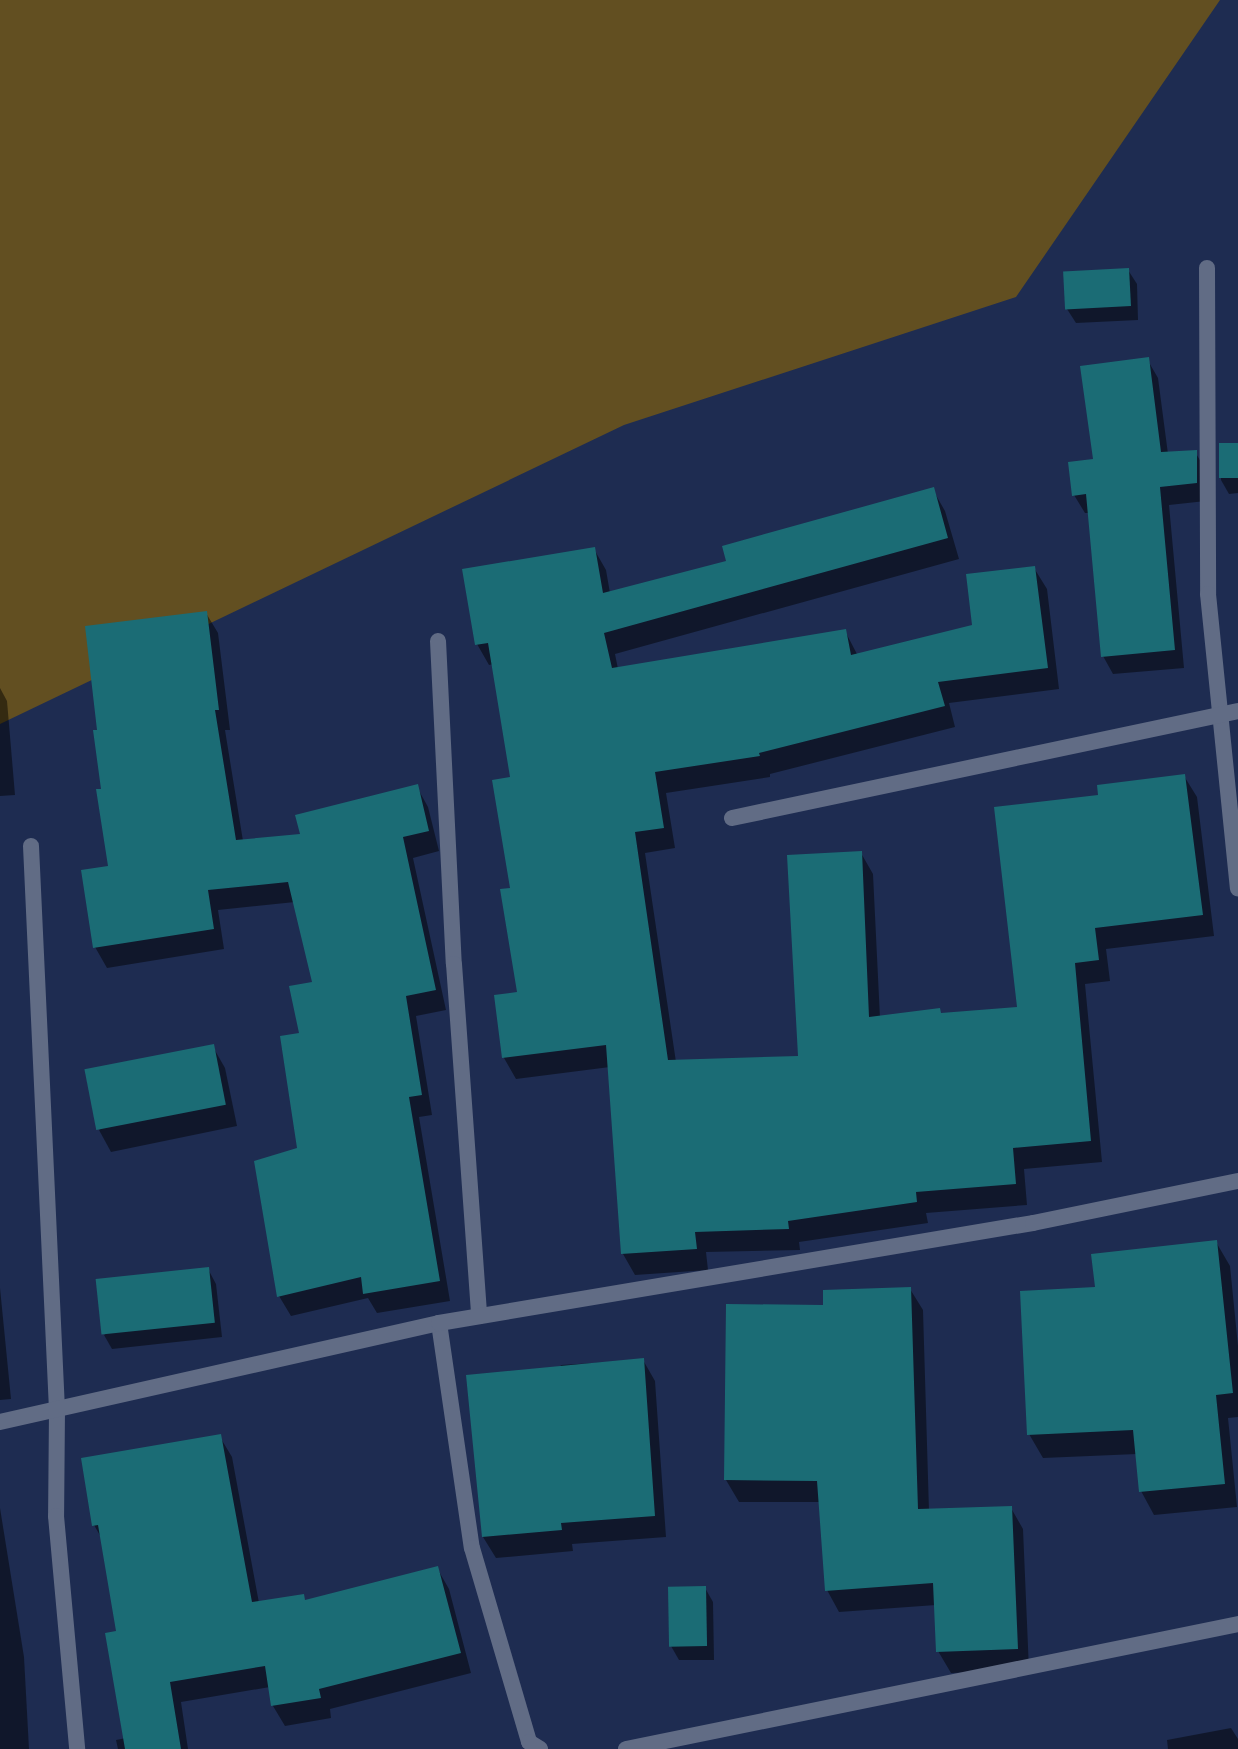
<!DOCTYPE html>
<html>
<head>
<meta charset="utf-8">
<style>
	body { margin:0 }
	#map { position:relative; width:1238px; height:1749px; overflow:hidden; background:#1e2c51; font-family:"Titillium Web",sans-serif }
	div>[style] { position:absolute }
	.green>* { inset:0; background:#624f21 }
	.shadow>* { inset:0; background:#0007 }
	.building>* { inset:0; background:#1b6c75; transform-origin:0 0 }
	.street>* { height:16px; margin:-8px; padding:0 8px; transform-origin:8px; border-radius:8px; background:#616c85 }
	span { translate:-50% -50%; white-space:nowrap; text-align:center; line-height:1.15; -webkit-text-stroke:6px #0f1626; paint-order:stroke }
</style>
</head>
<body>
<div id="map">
	<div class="green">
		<div style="clip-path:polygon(0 0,1220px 0,1016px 297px,624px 425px,0 724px)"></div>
	</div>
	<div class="shadow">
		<div style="clip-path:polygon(1128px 270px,1137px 284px,1138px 320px,1076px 323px,1067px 309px)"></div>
		<div style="clip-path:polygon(1147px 359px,1158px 378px,1168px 454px,1195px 452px,1206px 470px,1206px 501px,1169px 505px,1184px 668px,1113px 674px,1103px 656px,1090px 513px,1085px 513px,1074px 495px)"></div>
		<div style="clip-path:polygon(1238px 445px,1238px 493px,1229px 494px,1221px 480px,1221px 448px)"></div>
		<div style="clip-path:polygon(933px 490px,945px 511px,959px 559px,615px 654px,618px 669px,845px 631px,858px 656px,974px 626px,1034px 568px,1047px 589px,1059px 689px,949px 703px,955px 727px,770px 774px,770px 777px,666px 793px,675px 848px,645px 853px,676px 1062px,800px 1058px,861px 853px,873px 874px,880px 1018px,1019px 1009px,1100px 797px,1184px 776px,1197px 797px,1214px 936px,1106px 949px,1110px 981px,1085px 984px,1102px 1162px,1024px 1169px,1027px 1205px,926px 1213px,928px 1223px,799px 1242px,800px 1250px,706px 1252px,708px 1270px,635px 1275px,623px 1254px,610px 1067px,516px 1079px,504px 1058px,519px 993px,512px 889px,513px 779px,494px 664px,489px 665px,477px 644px,594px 549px,606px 570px,610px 593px,728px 563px)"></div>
		<div style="clip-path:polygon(206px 613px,218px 633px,230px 730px,225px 730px,243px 841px,302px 835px,417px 787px,428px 807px,439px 851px,413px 858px,446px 1010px,416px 1016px,432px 1115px,419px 1117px,450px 1301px,377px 1313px,368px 1298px,291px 1316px,279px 1296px,300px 1150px,301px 1035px,315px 983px,295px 902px,218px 910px,224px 949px,107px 968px,95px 947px,111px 868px,100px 731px)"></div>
		<div style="clip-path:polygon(0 688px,7px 701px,15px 795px,0 796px)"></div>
		<div style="clip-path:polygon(213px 1047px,225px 1068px,237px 1126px,111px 1152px,99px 1130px)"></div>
		<div style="clip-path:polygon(1216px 1242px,1230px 1266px,1238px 1346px,1238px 1417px,1228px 1418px,1237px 1507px,1154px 1515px,1141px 1491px,1137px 1454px,1043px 1458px,1029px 1434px,1097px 1289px)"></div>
		<div style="clip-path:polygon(208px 1269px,216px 1284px,222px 1337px,112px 1349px,104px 1335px)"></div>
		<div style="clip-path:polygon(0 1288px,11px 1399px,0 1400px)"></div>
		<div style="clip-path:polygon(910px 1289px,923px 1310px,929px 1511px,1011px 1508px,1023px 1529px,1029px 1670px,951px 1673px,938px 1651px,936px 1605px,839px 1612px,827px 1590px,820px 1502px,739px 1502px,726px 1480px,825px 1307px)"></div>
		<div style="clip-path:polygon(643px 1360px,655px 1381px,666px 1537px,572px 1544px,573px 1551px,496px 1558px,483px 1537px,561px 1365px)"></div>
		<div style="clip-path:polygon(220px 1437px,232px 1457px,259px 1603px,306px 1602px,437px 1568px,449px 1589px,471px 1673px,330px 1709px,331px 1718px,285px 1726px,273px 1706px,270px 1687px,181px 1702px,188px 1749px,118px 1749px,116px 1740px,126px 1738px,118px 1633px,102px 1539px,94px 1525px)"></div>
		<div style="clip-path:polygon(0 1508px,24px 1657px,29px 1749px,0 1749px)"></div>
		<div style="clip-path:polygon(705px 1588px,713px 1602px,714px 1660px,679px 1660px,671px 1646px)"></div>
		<div style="clip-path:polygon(1231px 1728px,1238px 1739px,1238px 1749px,1168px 1749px,1167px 1740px)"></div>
	</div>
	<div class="building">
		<div style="left:1129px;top:268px;width:38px;height:66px;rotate:87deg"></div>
		<div style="clip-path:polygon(1149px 357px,1161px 452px,1197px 450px,1197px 483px,1160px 487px,1175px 650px,1101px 657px,1086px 494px,1072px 496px,1068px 462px,1093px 459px,1080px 366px)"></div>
		<div style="left:1238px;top:443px;width:35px;height:19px;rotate:90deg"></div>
		<div style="clip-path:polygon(934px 487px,948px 538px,604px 633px,612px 668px,846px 629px,851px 655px,972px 625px,966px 574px,1035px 566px,1048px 668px,938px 682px,945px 706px,759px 753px,760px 756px,655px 772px,664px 828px,635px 832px,668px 1060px,798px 1056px,787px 855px,862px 851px,869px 1017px,940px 1008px,941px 1013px,1017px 1007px,994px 807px,1098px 795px,1097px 785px,1185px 774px,1203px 915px,1095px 928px,1099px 960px,1075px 963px,1091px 1141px,1013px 1148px,1016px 1184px,916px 1192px,917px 1202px,788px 1221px,789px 1229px,695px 1232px,697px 1249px,621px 1254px,606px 1045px,502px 1058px,494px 995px,517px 992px,500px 889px,510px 888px,492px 780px,510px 777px,488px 643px,475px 645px,462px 569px,595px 547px,603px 593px,726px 561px,722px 546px)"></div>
		<div style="clip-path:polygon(207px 611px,219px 710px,215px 710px,236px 840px,300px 834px,295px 815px,418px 784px,429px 831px,403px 837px,436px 990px,406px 996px,422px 1095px,409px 1097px,440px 1281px,363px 1294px,361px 1277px,277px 1297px,254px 1161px,297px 1148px,280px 1036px,299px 1033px,289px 986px,312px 982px,288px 882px,208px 890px,214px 929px,93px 948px,81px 870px,108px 866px,96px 789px,101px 789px,93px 730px,97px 730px,85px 626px)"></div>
		<div style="left:214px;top:1044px;width:62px;height:132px;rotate:79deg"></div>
		<div style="clip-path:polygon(1217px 1240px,1233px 1393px,1216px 1395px,1225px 1484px,1139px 1492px,1133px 1430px,1027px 1435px,1020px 1291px,1095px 1287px,1091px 1254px)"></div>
		<div style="left:209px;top:1267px;width:56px;height:114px;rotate:84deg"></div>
		<div style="clip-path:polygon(911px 1287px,918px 1509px,1012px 1506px,1018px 1649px,936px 1652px,933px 1583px,825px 1591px,817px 1481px,724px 1480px,726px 1304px,823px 1305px,823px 1290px)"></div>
		<div style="clip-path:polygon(644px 1358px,655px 1516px,561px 1523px,562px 1530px,482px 1537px,466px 1375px)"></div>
		<div style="clip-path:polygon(221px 1434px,252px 1602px,304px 1594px,305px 1600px,438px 1566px,461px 1653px,319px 1689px,321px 1698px,271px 1706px,265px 1666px,170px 1682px,181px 1749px,125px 1749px,105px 1633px,116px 1631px,98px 1525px,92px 1526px,81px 1458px)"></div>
		<div style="left:706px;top:1586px;width:60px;height:38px;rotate:89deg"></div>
	</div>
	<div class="street">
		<div style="left:1207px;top:268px;width:326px;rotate:89.8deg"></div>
		<div style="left:1208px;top:594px;width:296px;rotate:84.2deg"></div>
		<div style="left:438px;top:641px;width:323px;rotate:87.2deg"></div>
		<div style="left:454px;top:964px;width:353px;rotate:85.9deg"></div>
		<div style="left:732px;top:818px;width:517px;rotate:-11.94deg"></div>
		<div style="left:31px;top:846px;width:565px;rotate:87.36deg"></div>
		<div style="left:57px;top:1410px;width:106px;rotate:90.5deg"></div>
		<div style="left:56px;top:1516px;width:234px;rotate:84.8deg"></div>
		<div style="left:439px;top:1323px;width:227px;rotate:81.7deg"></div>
		<div style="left:472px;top:1548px;width:202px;rotate:73.6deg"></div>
		<div style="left:529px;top:1742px;width:13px;rotate:32deg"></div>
		<div style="left:0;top:1422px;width:450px;rotate:-12.7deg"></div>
		<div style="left:439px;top:1323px;width:602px;rotate:-9.56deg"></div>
		<div style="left:1033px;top:1223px;width:209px;rotate:-11.6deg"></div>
		<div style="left:626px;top:1749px;width:625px;rotate:-11.54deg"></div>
	</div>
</div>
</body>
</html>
